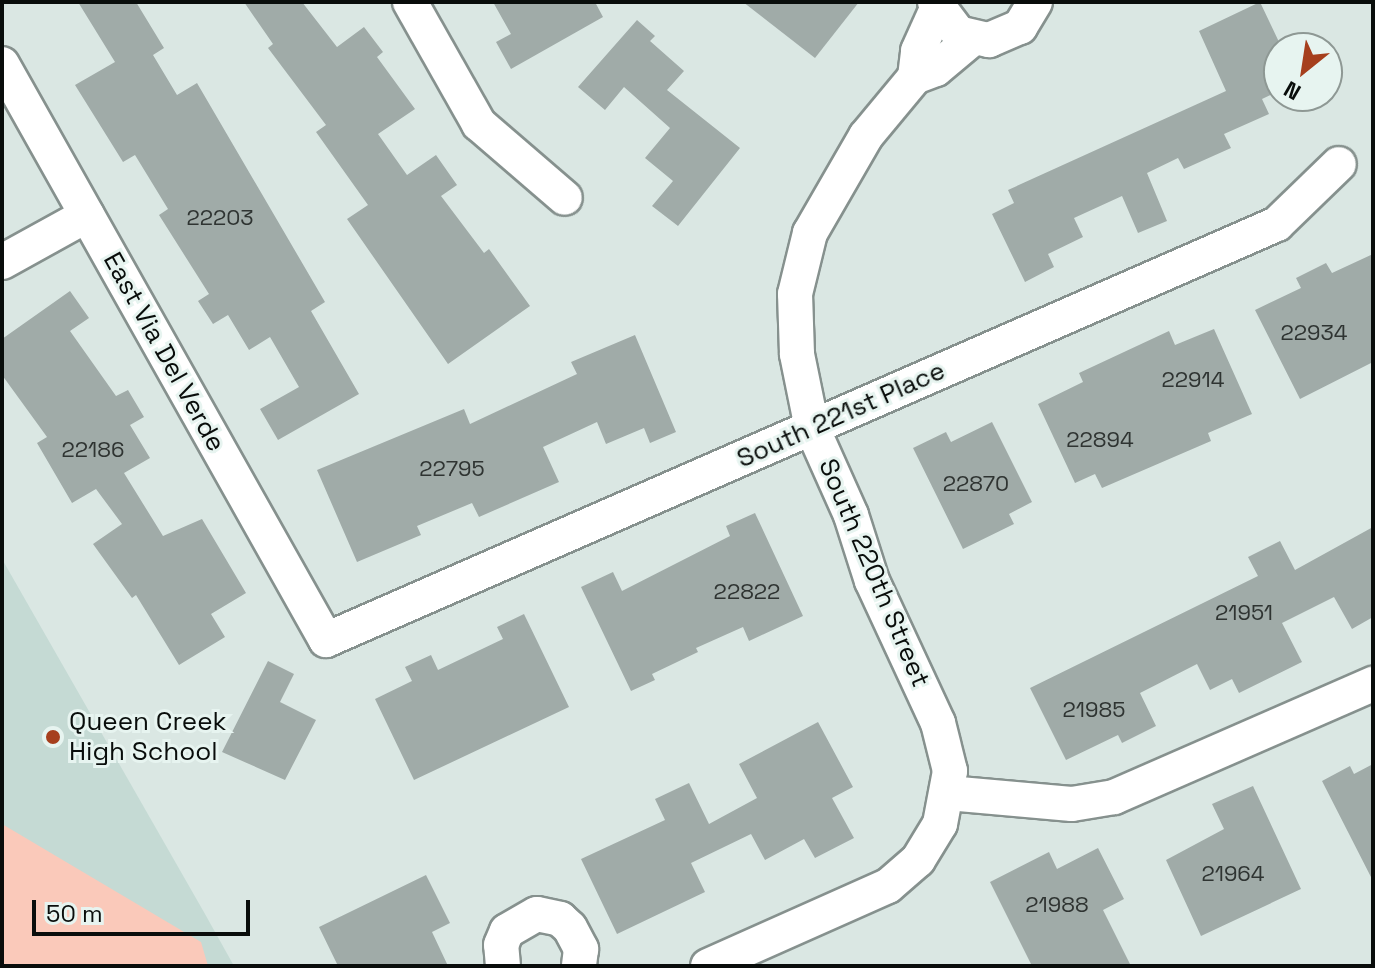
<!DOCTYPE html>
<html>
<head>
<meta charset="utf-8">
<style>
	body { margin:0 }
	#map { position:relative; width:1375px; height:968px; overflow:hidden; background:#dae7e3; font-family:"Space Grotesk",sans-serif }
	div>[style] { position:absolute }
	.built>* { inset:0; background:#c5dad4 }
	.green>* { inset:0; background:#fac9ba }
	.building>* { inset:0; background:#a0aba8 }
	.roads { filter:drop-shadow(2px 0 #86918e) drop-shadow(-2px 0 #86918e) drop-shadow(0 2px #86918e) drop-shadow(0 -2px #86918e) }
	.minor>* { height:34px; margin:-17px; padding:0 17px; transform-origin:17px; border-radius:17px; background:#fff }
	.dots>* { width:22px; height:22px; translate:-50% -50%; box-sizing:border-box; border:4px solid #e7f4f0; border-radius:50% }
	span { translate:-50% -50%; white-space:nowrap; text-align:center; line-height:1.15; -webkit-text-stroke:6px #e7f4f0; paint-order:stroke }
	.number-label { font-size:22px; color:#2f3432 }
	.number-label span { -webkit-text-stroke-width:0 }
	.street-label { font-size:26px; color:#090d0b }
	.poi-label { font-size:26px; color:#090d0b }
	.left { translate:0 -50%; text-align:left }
	.frame { position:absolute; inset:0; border:4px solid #090d0b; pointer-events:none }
	.north { position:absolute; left:1263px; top:32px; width:80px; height:80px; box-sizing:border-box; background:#e7f4f0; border:2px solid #8e9894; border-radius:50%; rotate:210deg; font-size:22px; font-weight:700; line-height:32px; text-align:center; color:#090d0b }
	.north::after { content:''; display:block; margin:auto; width:28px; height:36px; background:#a63f1d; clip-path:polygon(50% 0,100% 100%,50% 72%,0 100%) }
	.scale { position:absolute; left:32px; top:900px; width:218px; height:36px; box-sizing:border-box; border:4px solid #090d0b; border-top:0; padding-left:10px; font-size:24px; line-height:28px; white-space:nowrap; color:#090d0b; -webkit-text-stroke:6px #e7f4f0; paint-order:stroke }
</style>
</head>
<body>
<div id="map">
	<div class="built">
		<div style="clip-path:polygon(2px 559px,205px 914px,234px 966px,2px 966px)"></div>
	</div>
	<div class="green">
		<div style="clip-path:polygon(2px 824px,201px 942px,208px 966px,2px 966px)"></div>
	</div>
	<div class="building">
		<div style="clip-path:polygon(78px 2px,136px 2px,164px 48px,153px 55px,177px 95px,197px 83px,325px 302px,311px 311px,359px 394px,278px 440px,260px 409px,299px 387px,270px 337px,249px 350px,228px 315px,213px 324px,198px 301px,209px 294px,159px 215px,168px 209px,135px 155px,123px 162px,75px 85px,115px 62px)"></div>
		<div style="clip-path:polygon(244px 2px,302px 2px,337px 47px,364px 27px,383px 52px,377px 57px,415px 109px,378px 134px,407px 175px,436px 155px,457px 185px,441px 196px,484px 253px,489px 249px,530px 306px,448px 364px,347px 219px,368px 205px,316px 132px,326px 125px,268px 48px,273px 44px)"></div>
		<div style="clip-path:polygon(493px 2px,595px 2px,603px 17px,511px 69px,496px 42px,511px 34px)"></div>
		<div style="clip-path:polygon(743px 2px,859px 2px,815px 58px)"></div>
		<div style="clip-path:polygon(1260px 2px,1279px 42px,1279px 91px,1262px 99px,1269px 114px,1224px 134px,1231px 148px,1184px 169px,1178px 158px,1147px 173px,1167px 221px,1138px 233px,1122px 196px,1074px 218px,1083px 237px,1048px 254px,1054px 267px,1025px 282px,992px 214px,1014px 203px,1008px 190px,1226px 91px,1199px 31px)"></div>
		<div style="clip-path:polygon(637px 20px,655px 36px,650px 41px,684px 71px,667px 90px,740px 148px,678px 226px,652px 206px,673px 181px,645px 158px,670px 128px,624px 87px,605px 110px,578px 87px)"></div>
		<div style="clip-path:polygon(1373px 254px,1373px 362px,1300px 399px,1255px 310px,1301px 288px,1296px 278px,1326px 263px,1332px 273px)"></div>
		<div style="clip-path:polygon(70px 291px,89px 318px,70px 331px,116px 396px,128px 390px,144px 417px,130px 425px,150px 458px,124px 473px,163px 536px,202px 519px,246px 593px,211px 614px,225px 637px,179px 665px,136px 595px,132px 598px,93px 544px,122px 524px,96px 489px,72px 503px,37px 443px,47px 437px,2px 375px,2px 339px)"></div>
		<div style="clip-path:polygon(1214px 329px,1252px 414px,1208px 433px,1211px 441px,1102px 488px,1095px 474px,1075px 483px,1038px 404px,1083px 382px,1079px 373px,1169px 331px,1175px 345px)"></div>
		<div style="clip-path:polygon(635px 335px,676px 432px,650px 443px,644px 428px,606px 444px,597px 422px,543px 447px,559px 482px,479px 517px,472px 503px,417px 526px,421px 535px,357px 562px,317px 470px,464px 409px,470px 424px,577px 374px,571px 362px)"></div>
		<div style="clip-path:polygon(992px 422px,1032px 502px,1009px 514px,1014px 524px,963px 549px,913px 448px,946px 432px,951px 442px)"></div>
		<div style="clip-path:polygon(755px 513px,803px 616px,749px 641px,743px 627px,696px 648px,698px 652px,652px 674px,655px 680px,631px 691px,581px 587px,613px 572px,622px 591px,730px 536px,726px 526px)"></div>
		<div style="clip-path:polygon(1373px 527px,1373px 617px,1352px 629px,1334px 597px,1282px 623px,1302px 662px,1239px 693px,1232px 679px,1210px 690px,1197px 664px,1140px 693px,1156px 726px,1122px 743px,1118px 735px,1066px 760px,1030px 688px,1258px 576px,1248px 557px,1280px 541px,1295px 570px)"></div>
		<div style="clip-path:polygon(524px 614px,569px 707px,414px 780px,375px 699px,412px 681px,405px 667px,431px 655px,438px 670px,503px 639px,497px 627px)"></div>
		<div style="clip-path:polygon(268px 661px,294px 674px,280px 702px,316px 720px,285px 780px,222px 752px)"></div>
		<div style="clip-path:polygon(818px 722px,853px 787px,832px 798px,854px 838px,815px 858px,804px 839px,765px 860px,751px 834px,691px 863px,705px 892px,617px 934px,581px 859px,665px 820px,655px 799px,689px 783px,709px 824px,757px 798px,739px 764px)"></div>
		<div style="clip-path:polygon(1373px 764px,1373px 881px,1322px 781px,1350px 766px,1354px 774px)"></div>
		<div style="clip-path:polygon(1253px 786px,1301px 889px,1201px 936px,1166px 860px,1224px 829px,1212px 804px)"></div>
		<div style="clip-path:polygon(1098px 848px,1124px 899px,1103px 910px,1131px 966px,1032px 966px,990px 882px,1049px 852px,1057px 869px)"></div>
		<div style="clip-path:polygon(426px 875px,450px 923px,432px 932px,448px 966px,338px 966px,319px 927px)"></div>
	</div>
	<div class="roads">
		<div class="minor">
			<div style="left:410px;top:2px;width:140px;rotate:60.5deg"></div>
			<div style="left:479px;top:124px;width:113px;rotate:40.7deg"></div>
			<div style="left:935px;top:2px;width:39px;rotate:53deg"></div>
			<div style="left:958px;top:33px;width:32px;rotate:13deg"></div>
			<div style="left:989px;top:40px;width:34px;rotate:-23deg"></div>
			<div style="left:1020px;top:27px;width:29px;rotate:-59deg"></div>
			<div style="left:2px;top:64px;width:661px;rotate:60.64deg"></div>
			<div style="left:326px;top:640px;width:1038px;rotate:-23.63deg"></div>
			<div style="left:1277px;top:224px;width:86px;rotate:-44.1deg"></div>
			<div style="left:915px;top:77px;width:26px;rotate:-83deg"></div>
			<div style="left:918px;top:51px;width:46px;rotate:-65.7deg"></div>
			<div style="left:2px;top:262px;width:97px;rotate:-28.9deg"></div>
			<div style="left:948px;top:793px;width:124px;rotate:5.1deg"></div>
			<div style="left:1072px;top:804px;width:43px;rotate:-9.5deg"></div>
			<div style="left:1114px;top:797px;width:283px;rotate:-23.6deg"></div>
			<div style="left:503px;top:966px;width:21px;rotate:-95deg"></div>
			<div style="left:501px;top:945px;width:15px;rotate:-67deg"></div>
			<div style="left:507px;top:931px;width:34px;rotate:-30deg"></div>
			<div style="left:537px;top:914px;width:24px;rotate:12deg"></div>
			<div style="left:560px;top:919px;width:13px;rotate:42deg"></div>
			<div style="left:570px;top:928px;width:24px;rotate:62deg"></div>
			<div style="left:581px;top:949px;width:17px;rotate:97deg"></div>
			<div style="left:708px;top:966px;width:197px;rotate:-24deg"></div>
			<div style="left:888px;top:886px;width:40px;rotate:-41deg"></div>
			<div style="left:918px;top:860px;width:42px;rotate:-58.6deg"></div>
			<div style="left:940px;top:824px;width:54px;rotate:-79.3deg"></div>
			<div style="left:950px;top:771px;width:49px;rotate:-104deg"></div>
			<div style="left:938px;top:723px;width:157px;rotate:-114.9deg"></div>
			<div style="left:872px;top:581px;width:69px;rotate:-107.7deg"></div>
			<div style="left:851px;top:515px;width:95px;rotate:-114.1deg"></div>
			<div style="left:812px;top:428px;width:76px;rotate:-101.5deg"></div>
			<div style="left:797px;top:354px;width:60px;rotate:-91.9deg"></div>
			<div style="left:795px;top:294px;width:63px;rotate:-76.2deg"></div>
			<div style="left:810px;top:233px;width:112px;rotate:-60deg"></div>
			<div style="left:866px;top:136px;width:77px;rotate:-50.3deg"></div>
			<div style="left:915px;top:77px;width:22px;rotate:-21deg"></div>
			<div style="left:936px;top:69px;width:48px;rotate:-40deg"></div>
		</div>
	</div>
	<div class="dots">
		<div style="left:53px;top:737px;background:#a63f1d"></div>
	</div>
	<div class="number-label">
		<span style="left:220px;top:218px">22203</span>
		<span style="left:1314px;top:333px">22934</span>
		<span style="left:1193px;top:380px">22914</span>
		<span style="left:1100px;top:440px">22894</span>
		<span style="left:93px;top:450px">22186</span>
		<span style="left:452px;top:469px">22795</span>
		<span style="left:976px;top:484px">22870</span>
		<span style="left:747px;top:592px">22822</span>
		<span style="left:1244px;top:613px">21951</span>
		<span style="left:1094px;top:710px">21985</span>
		<span style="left:1233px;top:874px">21964</span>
		<span style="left:1057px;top:905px">21988</span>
	</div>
	<div class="street-label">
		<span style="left:164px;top:352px;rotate:61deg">East Via Del Verde</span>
		<span style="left:841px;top:415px;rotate:-24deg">South 221st Place</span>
		<span style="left:874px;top:573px;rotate:67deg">South 220th Street</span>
	</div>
	<div class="poi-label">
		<span class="left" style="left:69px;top:737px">Queen Creek<br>High School</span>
	</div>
	<div class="frame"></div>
	<div class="north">N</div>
	<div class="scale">50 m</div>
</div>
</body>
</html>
